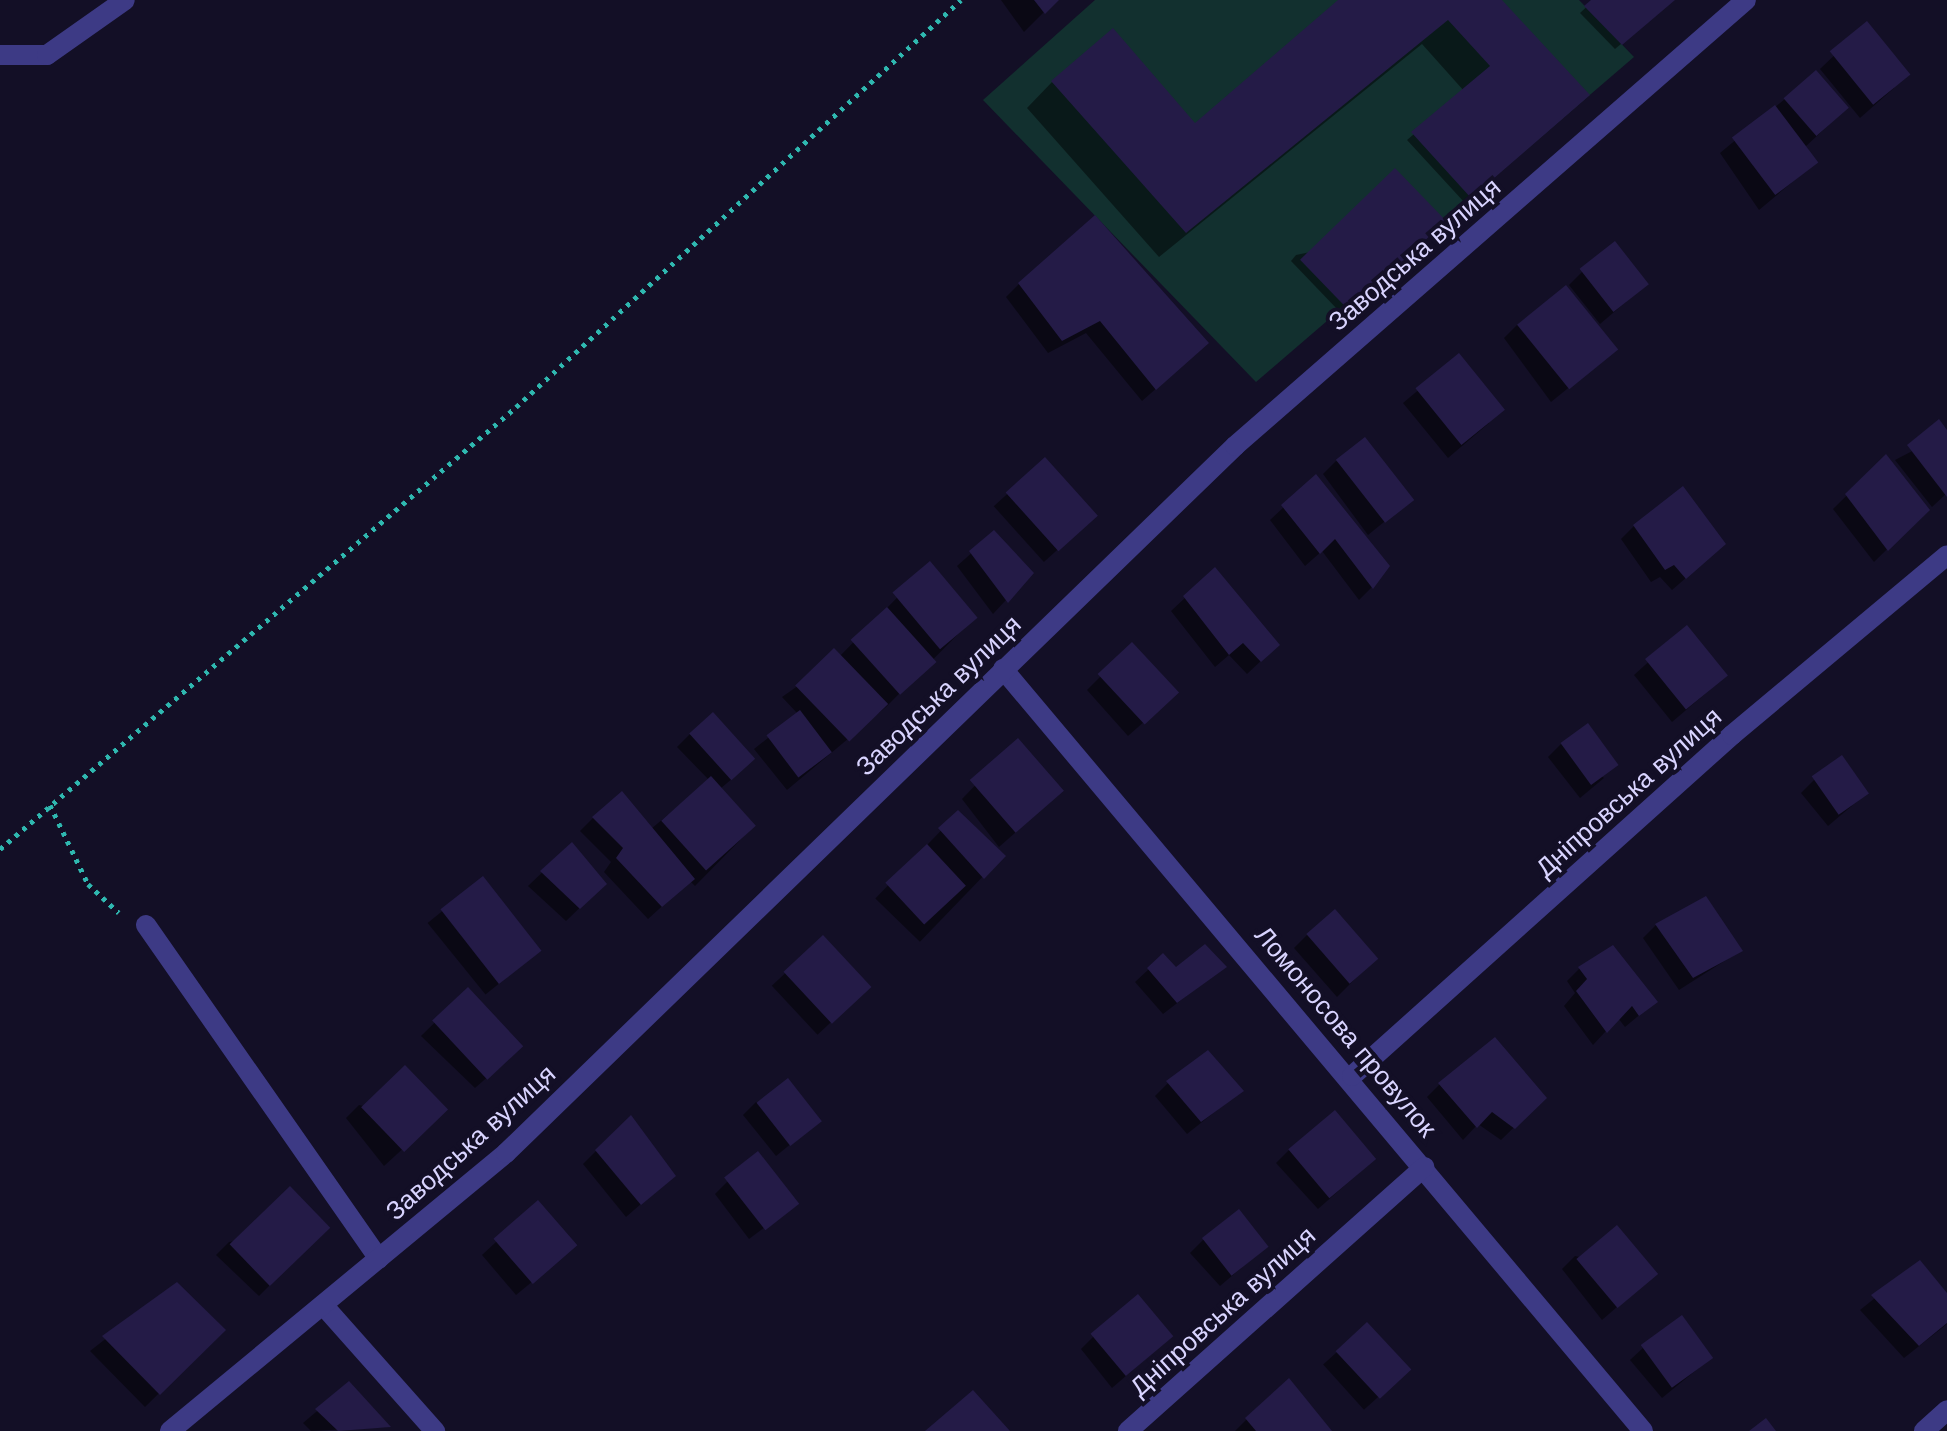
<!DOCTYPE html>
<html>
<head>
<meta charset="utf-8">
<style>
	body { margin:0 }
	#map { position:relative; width:1947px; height:1431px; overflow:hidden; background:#130f26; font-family:Helvetica,sans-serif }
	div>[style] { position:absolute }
	.green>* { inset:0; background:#12302f }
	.shadow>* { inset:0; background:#0007; transform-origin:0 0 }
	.building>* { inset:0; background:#241b47; transform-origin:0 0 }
	.path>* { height:5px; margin-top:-2.5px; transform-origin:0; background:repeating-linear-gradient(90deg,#2fb8b0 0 4px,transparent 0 10px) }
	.lane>* { height:20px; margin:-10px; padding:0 10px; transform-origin:10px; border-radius:10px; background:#3d3a85 }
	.street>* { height:20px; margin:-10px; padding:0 10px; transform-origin:10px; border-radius:10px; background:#3d3a85 }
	span { translate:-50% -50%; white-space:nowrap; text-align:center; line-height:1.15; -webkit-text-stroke:8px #130f26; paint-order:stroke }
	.street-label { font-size:26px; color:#d9d4ff }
</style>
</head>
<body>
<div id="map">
	<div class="green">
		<div style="clip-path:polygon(1095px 0,1579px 0,1634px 57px,1256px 382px,983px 100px)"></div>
	</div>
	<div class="shadow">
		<div style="clip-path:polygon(1001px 0,1056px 0,1024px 32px)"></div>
		<div style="clip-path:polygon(1341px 0,1499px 0,1581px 101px,1464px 202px,1407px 140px,1464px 91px,1422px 44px,1159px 257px,1027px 108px,1052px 82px,1195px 126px)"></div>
		<div style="clip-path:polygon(1594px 0,1673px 0,1615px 49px,1580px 13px)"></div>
		<div style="clip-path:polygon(1867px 24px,1894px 88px,1860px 118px,1820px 69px)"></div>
		<div style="clip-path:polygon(1816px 73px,1833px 121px,1804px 148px,1815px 163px,1759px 210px,1720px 153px)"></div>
		<div style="clip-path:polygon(1437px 225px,1338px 310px,1291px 261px,1296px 255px)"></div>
		<div style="clip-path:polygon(1582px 272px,1647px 284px,1600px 324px,1569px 285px)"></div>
		<div style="clip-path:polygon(1019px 284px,1193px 356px,1142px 401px,1086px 333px,1048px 353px,1006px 297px)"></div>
		<div style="clip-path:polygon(1517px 325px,1615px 350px,1551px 402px,1504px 338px)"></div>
		<div style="clip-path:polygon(1459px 356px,1489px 423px,1448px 458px,1403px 403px)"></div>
		<div style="clip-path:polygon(1947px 433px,1947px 493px,1932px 507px,1895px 460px)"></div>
		<div style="clip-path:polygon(1886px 457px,1927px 510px,1874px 562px,1833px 509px)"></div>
		<div style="left:1045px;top:460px;width:75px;height:69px;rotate:48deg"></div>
		<div style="clip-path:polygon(1336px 461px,1411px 500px,1368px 535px,1323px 474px)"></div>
		<div style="clip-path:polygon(1316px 477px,1372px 587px,1359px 600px,1322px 551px,1305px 566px,1270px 520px)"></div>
		<div style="clip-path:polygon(1634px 526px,1710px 557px,1672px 590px,1660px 577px,1651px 582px,1621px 539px)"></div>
		<div style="clip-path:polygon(994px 533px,1031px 573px,993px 614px,957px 566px)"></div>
		<div style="clip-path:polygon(930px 564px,974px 618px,886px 707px,787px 790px,754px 749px,798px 714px,782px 697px,839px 657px)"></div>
		<div style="clip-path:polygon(1215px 570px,1264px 658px,1247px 674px,1229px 655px,1215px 667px,1171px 611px)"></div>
		<div style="clip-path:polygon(1686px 628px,1712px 688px,1672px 722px,1634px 675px)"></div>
		<div style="clip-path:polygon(1132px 645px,1163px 705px,1128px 736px,1087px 690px)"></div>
		<div style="clip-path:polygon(690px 734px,740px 772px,720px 789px,754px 826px,695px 886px,690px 881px,648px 919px,604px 872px,611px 862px,580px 831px,593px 818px,651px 829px,709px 780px,677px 747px)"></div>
		<div style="clip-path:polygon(1018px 741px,1048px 804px,999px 847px,962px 799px)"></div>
		<div style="clip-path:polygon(1561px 744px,1604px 778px,1580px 798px,1548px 757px)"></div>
		<div style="clip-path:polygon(1814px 780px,1867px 793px,1828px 826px,1801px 793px)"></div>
		<div style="left:958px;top:813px;width:62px;height:119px;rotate:44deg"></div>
		<div style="clip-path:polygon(571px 845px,591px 897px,566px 921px,528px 886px)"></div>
		<div style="left:482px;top:879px;width:92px;height:70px;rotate:51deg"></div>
		<div style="clip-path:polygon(1656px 925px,1740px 951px,1679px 990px,1643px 938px)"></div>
		<div style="clip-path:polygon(1307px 935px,1375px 959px,1337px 997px,1294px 948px)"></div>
		<div style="left:823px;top:938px;width:67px;height:70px;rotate:47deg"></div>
		<div style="clip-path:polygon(1163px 956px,1175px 969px,1224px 967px,1163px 1014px,1135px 982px)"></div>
		<div style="clip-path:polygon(1580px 968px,1655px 1002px,1625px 1027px,1618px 1018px,1593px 1045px,1564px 1006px,1575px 993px,1567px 981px)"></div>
		<div style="clip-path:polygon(468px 990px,507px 1060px,475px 1088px,421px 1036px)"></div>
		<div style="clip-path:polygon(1168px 1083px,1241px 1091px,1187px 1134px,1155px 1096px)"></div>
		<div style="clip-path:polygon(1440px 1084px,1544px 1098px,1501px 1140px,1478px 1124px,1463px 1140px,1427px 1097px)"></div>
		<div style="clip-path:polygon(756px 1102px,819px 1121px,776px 1156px,743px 1115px)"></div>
		<div style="clip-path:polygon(359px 1105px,432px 1122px,384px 1166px,346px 1118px)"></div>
		<div style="clip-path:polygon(1289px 1150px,1360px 1172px,1318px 1209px,1276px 1163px)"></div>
		<div style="clip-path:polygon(596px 1151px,673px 1176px,626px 1217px,583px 1164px)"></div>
		<div style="clip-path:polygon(728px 1181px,796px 1204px,749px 1239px,715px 1194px)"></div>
		<div style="clip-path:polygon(538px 1203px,561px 1258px,516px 1295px,482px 1255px)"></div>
		<div style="clip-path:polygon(327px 1228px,259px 1296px,216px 1255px,229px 1242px)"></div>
		<div style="clip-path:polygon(1203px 1240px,1266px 1247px,1220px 1286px,1190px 1253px)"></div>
		<div style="clip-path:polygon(1575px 1256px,1655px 1274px,1602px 1320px,1562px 1269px)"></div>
		<div style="clip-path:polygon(1920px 1262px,1947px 1296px,1947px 1324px,1904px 1358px,1860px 1310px)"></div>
		<div style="clip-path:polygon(176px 1284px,223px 1330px,145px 1407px,90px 1351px)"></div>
		<div style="left:1367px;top:1325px;width:61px;height:59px;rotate:48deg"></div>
		<div style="clip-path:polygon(1094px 1336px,1157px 1349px,1112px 1388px,1081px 1349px)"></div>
		<div style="clip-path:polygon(1644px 1347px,1711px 1358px,1662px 1398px,1630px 1360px)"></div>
		<div style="clip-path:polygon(349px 1384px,389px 1427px,311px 1431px,303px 1423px)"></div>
		<div style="clip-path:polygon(1247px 1419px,1329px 1431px,1235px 1431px)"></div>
	</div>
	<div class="building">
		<div style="clip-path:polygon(1034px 0,1059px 0,1045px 14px)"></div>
		<div style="clip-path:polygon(1338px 0,1502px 0,1590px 95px,1471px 198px,1411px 132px,1490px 66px,1448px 20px,1186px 233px,1051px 81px,1113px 28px,1195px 123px)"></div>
		<div style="clip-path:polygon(1591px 0,1675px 0,1622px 45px,1584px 6px)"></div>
		<div style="left:1867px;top:21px;width:69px;height:48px;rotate:51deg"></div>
		<div style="left:1816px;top:70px;width:50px;height:43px;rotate:49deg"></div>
		<div style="left:1775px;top:105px;width:72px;height:54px;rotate:53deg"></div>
		<div style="left:1395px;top:168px;width:73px;height:132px;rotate:46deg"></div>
		<div style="clip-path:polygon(1095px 215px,1209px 343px,1156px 390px,1100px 321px,1062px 341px,1018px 283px)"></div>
		<div style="left:1615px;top:241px;width:55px;height:45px;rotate:52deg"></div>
		<div style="left:1566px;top:285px;width:83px;height:63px;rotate:51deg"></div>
		<div style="left:1459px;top:353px;width:73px;height:56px;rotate:51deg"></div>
		<div style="clip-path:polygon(1939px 419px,1947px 430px,1947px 497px,1907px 445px)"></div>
		<div style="left:1365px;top:437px;width:80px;height:37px;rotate:52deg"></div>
		<div style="clip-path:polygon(1886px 454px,1930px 510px,1888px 551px,1845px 494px)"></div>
		<div style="left:1045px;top:457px;width:79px;height:53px;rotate:48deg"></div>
		<div style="clip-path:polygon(1316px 474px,1390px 566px,1373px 589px,1335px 539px,1320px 554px,1281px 505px)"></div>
		<div style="clip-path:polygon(1683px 486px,1726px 544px,1686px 579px,1674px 565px,1665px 570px,1633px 525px)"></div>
		<div style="clip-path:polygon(994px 530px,1034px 573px,1008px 603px,969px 551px)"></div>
		<div style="left:930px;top:561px;width:74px;height:49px;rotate:50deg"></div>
		<div style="clip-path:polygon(1215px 567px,1280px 645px,1261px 662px,1243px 643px,1229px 655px,1183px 596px)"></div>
		<div style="left:887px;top:607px;width:74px;height:49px;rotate:48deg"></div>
		<div style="left:1687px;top:625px;width:65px;height:54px;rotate:51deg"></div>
		<div style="left:1132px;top:642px;width:69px;height:47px;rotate:47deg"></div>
		<div style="left:834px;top:648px;width:78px;height:54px;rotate:46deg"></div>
		<div style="left:800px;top:710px;width:53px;height:42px;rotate:53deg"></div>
		<div style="left:713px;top:712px;width:63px;height:32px;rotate:48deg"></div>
		<div style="left:1588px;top:723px;width:52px;height:34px;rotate:54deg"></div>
		<div style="left:1018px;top:738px;width:70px;height:64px;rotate:49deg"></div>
		<div style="left:1842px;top:755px;width:47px;height:37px;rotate:55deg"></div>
		<div style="left:711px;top:776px;width:67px;height:67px;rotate:48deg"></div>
		<div style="clip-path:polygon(622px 791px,695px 879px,662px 907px,616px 858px,623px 848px,592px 817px)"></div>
		<div style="clip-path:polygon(958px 810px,1006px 856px,984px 879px,938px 828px)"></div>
		<div style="clip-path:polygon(572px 842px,607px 884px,580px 909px,540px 871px)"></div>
		<div style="left:927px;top:844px;width:57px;height:57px;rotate:47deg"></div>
		<div style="left:483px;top:876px;width:95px;height:54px;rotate:52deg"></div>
		<div style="clip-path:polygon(1706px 896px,1743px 951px,1693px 978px,1655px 924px)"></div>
		<div style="left:1335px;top:909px;width:66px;height:38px;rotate:49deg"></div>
		<div style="left:823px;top:935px;width:71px;height:54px;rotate:47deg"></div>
		<div style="clip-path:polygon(1205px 944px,1227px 967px,1177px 1003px,1147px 968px,1163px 953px,1176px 967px)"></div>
		<div style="clip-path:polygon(1613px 945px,1658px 1002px,1639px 1016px,1632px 1006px,1607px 1033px,1576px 991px,1587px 979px,1578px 967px)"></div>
		<div style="left:468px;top:987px;width:81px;height:49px;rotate:47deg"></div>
		<div style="clip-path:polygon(1495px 1037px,1547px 1098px,1515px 1129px,1492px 1112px,1477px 1128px,1438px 1083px)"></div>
		<div style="clip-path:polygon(1208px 1050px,1244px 1091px,1201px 1122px,1166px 1081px)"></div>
		<div style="left:405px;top:1065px;width:62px;height:61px;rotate:46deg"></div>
		<div style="left:788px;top:1078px;width:55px;height:40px;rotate:52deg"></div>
		<div style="left:1335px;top:1110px;width:64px;height:61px;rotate:50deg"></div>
		<div style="clip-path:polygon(631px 1115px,676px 1176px,641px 1205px,595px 1150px)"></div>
		<div style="left:758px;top:1151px;width:67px;height:43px;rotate:52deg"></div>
		<div style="left:290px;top:1186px;width:58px;height:84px;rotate:46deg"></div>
		<div style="left:538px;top:1200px;width:60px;height:59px;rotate:49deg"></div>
		<div style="left:1239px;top:1209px;width:48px;height:47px;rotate:52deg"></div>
		<div style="left:1617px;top:1225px;width:64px;height:53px;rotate:50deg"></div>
		<div style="clip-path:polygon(1920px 1260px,1947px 1293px,1947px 1323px,1919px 1346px,1871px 1295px)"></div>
		<div style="clip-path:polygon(177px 1282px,226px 1330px,160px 1395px,102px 1336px)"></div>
		<div style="left:1138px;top:1294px;width:55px;height:62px;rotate:50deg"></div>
		<div style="left:1682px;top:1315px;width:53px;height:51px;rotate:54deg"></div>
		<div style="left:1367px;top:1322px;width:65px;height:43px;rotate:47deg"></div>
		<div style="clip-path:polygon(1289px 1378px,1332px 1431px,1256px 1431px,1245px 1418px)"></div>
		<div style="clip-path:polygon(349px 1381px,391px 1427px,338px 1431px,315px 1409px)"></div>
		<div style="clip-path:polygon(973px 1390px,1010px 1431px,925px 1431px)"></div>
		<div style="clip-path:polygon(1766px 1418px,1776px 1431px,1749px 1431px)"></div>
	</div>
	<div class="path">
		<div style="left:50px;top:805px;width:88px;rotate:64.3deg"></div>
		<div style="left:88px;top:884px;width:42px;rotate:43.1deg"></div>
		<div style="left:0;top:849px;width:679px;rotate:-40.58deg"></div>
		<div style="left:516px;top:407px;width:603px;rotate:-42.45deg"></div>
	</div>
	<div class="lane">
		<div style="left:0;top:55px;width:47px"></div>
		<div style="left:47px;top:55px;width:95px;rotate:-35.2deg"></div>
	</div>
	<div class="street">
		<div style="left:1003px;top:669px;width:995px;rotate:49.97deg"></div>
		<div style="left:146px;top:925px;width:407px;rotate:55.1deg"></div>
		<div style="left:1352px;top:1076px;width:511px;rotate:-41.9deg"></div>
		<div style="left:1732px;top:735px;width:280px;rotate:-39.9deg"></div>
		<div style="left:323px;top:1305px;width:169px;rotate:48.4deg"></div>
		<div style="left:170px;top:1431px;width:436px;rotate:-39.6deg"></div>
		<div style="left:506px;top:1153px;width:1016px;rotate:-44.12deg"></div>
		<div style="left:1235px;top:446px;width:678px;rotate:-41.11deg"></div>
		<div style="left:1128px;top:1431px;width:397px;rotate:-41.7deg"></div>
		<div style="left:1924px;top:1431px;width:31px;rotate:-42deg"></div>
	</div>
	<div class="street-label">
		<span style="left:1415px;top:255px;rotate:-41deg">Заводська вулиця</span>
		<span style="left:939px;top:696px;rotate:-44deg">Заводська вулиця</span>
		<span style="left:1629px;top:793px;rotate:-42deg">Дніпровська вулиця</span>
		<span style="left:1345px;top:1032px;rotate:50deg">Ломоносова провулок</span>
		<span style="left:471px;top:1143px;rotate:-42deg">Заводська вулиця</span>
		<span style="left:1223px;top:1312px;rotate:-42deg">Дніпровська вулиця</span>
	</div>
</div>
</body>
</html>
